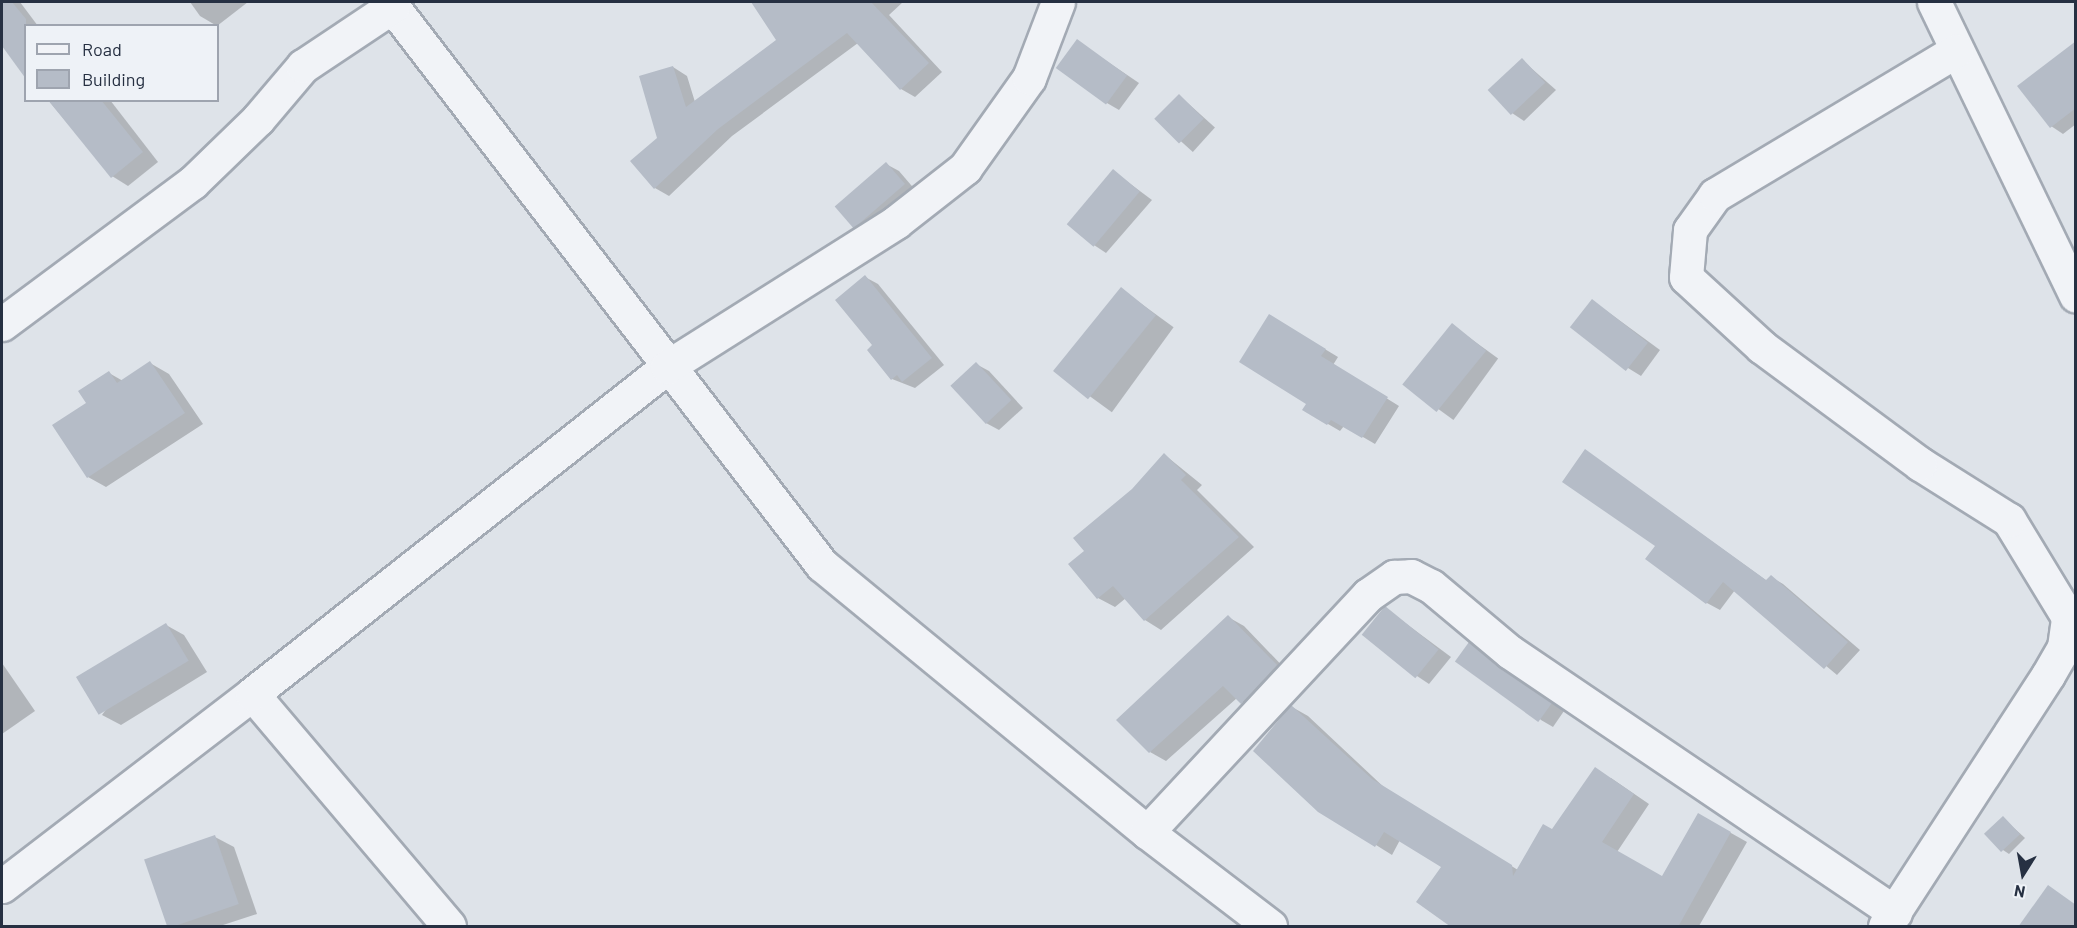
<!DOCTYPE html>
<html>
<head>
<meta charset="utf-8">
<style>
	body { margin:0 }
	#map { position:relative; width:2077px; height:928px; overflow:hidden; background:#dee3e9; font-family:Barlow,sans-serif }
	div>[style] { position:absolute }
	.shadow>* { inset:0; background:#0003; transform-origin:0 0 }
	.building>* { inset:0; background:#b5bcc7; transform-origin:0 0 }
	.roads { filter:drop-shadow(2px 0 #a3aab4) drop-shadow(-2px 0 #a3aab4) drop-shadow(0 2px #a3aab4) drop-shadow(0 -2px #a3aab4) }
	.minor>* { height:33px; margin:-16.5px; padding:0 16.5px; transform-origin:16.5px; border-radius:16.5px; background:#f1f3f7 }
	span { translate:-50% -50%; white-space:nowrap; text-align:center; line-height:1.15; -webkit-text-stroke:6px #eef2f7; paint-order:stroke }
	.frame { position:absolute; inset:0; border:3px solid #263042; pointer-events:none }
	.legend { position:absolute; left:24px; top:24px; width:195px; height:78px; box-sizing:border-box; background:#eef2f7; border:2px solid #9ea4af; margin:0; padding:8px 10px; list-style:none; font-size:18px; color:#263042 }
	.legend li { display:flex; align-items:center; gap:12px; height:30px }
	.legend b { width:30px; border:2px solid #9ea4af }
	.north { position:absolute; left:1993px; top:844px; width:60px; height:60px; -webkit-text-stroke:4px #eef2f7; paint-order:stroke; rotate:191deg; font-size:16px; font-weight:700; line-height:24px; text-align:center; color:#263042 }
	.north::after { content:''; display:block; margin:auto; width:21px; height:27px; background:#263042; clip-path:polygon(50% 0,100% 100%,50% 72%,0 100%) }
</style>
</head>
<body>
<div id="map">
	<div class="shadow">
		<div style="clip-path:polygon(2px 2px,20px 2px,38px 26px,26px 26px,16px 63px,2px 44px)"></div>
		<div style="clip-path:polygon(190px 2px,248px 2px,217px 26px,200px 16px)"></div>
		<div style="clip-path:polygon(752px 2px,903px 2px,889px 15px,942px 72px,915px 97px,901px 89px,858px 43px,732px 136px,669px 196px,655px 188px,658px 138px,673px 67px,687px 76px,695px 102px,778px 40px)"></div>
		<div style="clip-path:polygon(1077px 41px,1139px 83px,1119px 110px,1107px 103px)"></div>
		<div style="clip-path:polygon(2076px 43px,2076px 124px,2063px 134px,2051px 126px)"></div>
		<div style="clip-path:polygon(1522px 60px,1556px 90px,1524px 121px,1512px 113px)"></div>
		<div style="left:1180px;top:96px;width:47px;height:33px;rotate:42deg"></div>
		<div style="clip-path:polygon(48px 100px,110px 100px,158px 162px,128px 186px,112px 176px)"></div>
		<div style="clip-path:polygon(886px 164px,899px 171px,917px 192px,866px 233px,853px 226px,837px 207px)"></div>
		<div style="clip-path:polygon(1113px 171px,1152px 200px,1106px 253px,1094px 245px)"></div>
		<div style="clip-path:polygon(865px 277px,878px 284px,944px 365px,915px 388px,892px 379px,875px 346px)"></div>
		<div style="left:1121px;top:289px;width:65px;height:105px;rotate:36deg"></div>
		<div style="clip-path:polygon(1604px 309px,1660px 350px,1641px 376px,1628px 368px)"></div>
		<div style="clip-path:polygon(1270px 316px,1338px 357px,1333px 365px,1399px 406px,1375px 444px,1344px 426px,1340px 431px,1304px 410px,1308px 403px)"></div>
		<div style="left:1452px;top:325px;width:57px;height:76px;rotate:36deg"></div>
		<div style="clip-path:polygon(150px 363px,169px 374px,203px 424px,106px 487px,88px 477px,88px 403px,109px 373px,123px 381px)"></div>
		<div style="clip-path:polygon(976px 364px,989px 371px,1023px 408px,999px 430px,986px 423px)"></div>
		<div style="clip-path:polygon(1586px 451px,1767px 581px,1771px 577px,1783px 584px,1860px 650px,1837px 675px,1735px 590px,1720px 610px,1707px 603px,1647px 559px,1657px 546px)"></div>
		<div style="clip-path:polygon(1165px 455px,1202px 485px,1197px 490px,1254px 547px,1161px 630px,1145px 620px,1126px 598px,1115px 607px,1098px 598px,1086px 552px)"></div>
		<div style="clip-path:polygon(1385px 608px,1451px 657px,1429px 684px,1417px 676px)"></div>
		<div style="clip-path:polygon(1228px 617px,1244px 626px,1292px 676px,1258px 712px,1237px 698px,1166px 761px,1150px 752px)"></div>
		<div style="clip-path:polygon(166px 625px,184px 635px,207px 672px,121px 725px,102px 715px)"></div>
		<div style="clip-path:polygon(1470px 644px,1564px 711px,1553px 727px,1541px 720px)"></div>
		<div style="clip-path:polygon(2px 663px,35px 711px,2px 734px)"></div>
		<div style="clip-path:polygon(1292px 707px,1308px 716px,1388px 791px,1518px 870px,1553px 831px,1611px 778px,1649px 804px,1617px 852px,1663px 878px,1699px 815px,1747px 842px,1699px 926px,1452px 926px,1444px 866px,1400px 840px,1392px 855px,1376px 845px)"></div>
		<div style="clip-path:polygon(2003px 818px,2025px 838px,2009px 854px,2003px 850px)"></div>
		<div style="clip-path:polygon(215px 837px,234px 847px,257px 914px,220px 926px,170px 926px,146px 860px)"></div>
	</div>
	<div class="building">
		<div style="clip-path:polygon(2px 2px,12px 2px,26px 19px,26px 79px,2px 46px)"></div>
		<div style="clip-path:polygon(751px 2px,871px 2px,929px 63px,900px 90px,847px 33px,718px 129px,654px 189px,630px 161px,657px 138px,639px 76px,673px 66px,686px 107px,776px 40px)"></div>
		<div style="left:1077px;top:39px;width:62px;height:36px;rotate:36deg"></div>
		<div style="clip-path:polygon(2076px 41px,2076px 108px,2050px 128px,2017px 86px)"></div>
		<div style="left:1522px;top:58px;width:34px;height:47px;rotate:47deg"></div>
		<div style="left:1179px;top:94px;width:35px;height:35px;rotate:45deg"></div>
		<div style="clip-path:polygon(48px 100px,101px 100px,143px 152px,111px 178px)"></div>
		<div style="left:886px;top:162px;width:29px;height:68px;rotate:49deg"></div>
		<div style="left:1113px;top:169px;width:35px;height:72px;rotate:40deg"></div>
		<div style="clip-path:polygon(865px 275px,932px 358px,902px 382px,897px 375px,891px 380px,867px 350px,872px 345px,835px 300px)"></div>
		<div style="left:1121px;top:287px;width:45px;height:108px;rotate:39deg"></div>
		<div style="left:1592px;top:299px;width:71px;height:36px;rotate:38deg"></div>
		<div style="clip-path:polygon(1269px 314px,1326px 349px,1321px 356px,1388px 397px,1362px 438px,1331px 420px,1327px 425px,1302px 410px,1306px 404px,1239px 362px)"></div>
		<div style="left:1452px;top:323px;width:44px;height:79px;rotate:39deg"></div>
		<div style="clip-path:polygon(150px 361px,185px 413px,87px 478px,52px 425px,86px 403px,78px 391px,109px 371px,117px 383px)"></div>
		<div style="left:976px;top:362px;width:52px;height:35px;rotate:47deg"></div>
		<div style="clip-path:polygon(1585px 449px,1766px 580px,1771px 575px,1848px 642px,1824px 669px,1723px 582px,1706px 604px,1645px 559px,1655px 546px,1562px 482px)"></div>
		<div style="clip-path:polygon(1164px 453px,1186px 475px,1181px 480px,1239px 537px,1144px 621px,1113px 586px,1097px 599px,1068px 564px,1084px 551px,1073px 538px,1132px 489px)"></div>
		<div style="left:1385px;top:606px;width:69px;height:37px;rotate:39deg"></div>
		<div style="clip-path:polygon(1228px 615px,1277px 665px,1241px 704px,1223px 686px,1149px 753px,1116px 720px)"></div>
		<div style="left:166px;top:623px;width:44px;height:105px;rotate:59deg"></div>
		<div style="left:1469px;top:642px;width:103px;height:24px;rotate:36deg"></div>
		<div style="clip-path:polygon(1291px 705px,1372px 779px,1512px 865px,1513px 876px,1543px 824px,1552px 829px,1595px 767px,1634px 794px,1602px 842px,1662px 876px,1698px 813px,1731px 832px,1678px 927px,1451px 927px,1416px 902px,1441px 867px,1384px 832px,1375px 847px,1318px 812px,1253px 751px)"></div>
		<div style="left:2003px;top:816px;width:25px;height:26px;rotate:47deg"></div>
		<div style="left:215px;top:835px;width:73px;height:75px;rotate:71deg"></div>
		<div style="clip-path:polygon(2048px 885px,2076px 905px,2076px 927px,2018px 927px)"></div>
	</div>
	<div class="roads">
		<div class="minor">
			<div style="left:389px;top:2px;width:710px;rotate:52.44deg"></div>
			<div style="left:822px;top:565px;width:421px;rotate:39.4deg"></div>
			<div style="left:1147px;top:832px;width:155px;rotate:37.4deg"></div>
			<div style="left:1934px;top:2px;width:326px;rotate:64.2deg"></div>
			<div style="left:2px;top:324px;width:237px;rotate:-36.6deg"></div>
			<div style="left:192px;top:183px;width:92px;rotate:-44.1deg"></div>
			<div style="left:258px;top:119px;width:70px;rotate:-49.7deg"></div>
			<div style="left:303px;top:66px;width:108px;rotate:-33.7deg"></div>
			<div style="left:1147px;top:832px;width:324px;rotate:-47deg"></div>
			<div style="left:1368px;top:595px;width:32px;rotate:-35deg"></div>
			<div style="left:1394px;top:577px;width:17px;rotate:-3deg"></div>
			<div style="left:1411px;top:576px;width:22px;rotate:27deg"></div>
			<div style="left:1431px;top:586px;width:103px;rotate:39.9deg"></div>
			<div style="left:1510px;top:652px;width:465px;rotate:34.1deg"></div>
			<div style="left:2px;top:886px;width:315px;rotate:-37.5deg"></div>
			<div style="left:449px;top:926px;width:304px;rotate:-130.3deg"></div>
			<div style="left:252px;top:694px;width:528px;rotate:-38.24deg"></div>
			<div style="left:667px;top:367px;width:271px;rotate:-32.3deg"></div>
			<div style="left:896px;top:222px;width:88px;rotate:-38deg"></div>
			<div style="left:965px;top:168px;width:110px;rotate:-54.6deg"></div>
			<div style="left:1029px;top:78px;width:81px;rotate:-69.1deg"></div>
			<div style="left:1885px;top:926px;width:299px;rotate:-57deg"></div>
			<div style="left:2048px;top:675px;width:32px;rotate:-60deg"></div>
			<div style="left:2064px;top:647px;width:30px;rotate:-82deg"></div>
			<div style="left:2068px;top:617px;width:114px;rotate:-121.3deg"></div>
			<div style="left:2009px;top:520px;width:105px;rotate:-147.8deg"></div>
			<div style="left:1920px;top:464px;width:197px;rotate:-143.5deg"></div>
			<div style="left:1762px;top:347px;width:103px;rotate:-137.4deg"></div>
			<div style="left:1686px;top:277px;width:47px;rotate:-85.1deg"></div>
			<div style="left:1690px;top:230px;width:43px;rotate:-54.5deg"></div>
			<div style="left:1715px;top:195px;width:281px;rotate:-30.9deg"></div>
		</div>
	</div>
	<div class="frame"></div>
	<ul class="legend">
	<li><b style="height:8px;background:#f1f3f7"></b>Road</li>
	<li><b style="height:16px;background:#b5bcc7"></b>Building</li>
	</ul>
	<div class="north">N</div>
</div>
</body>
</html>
